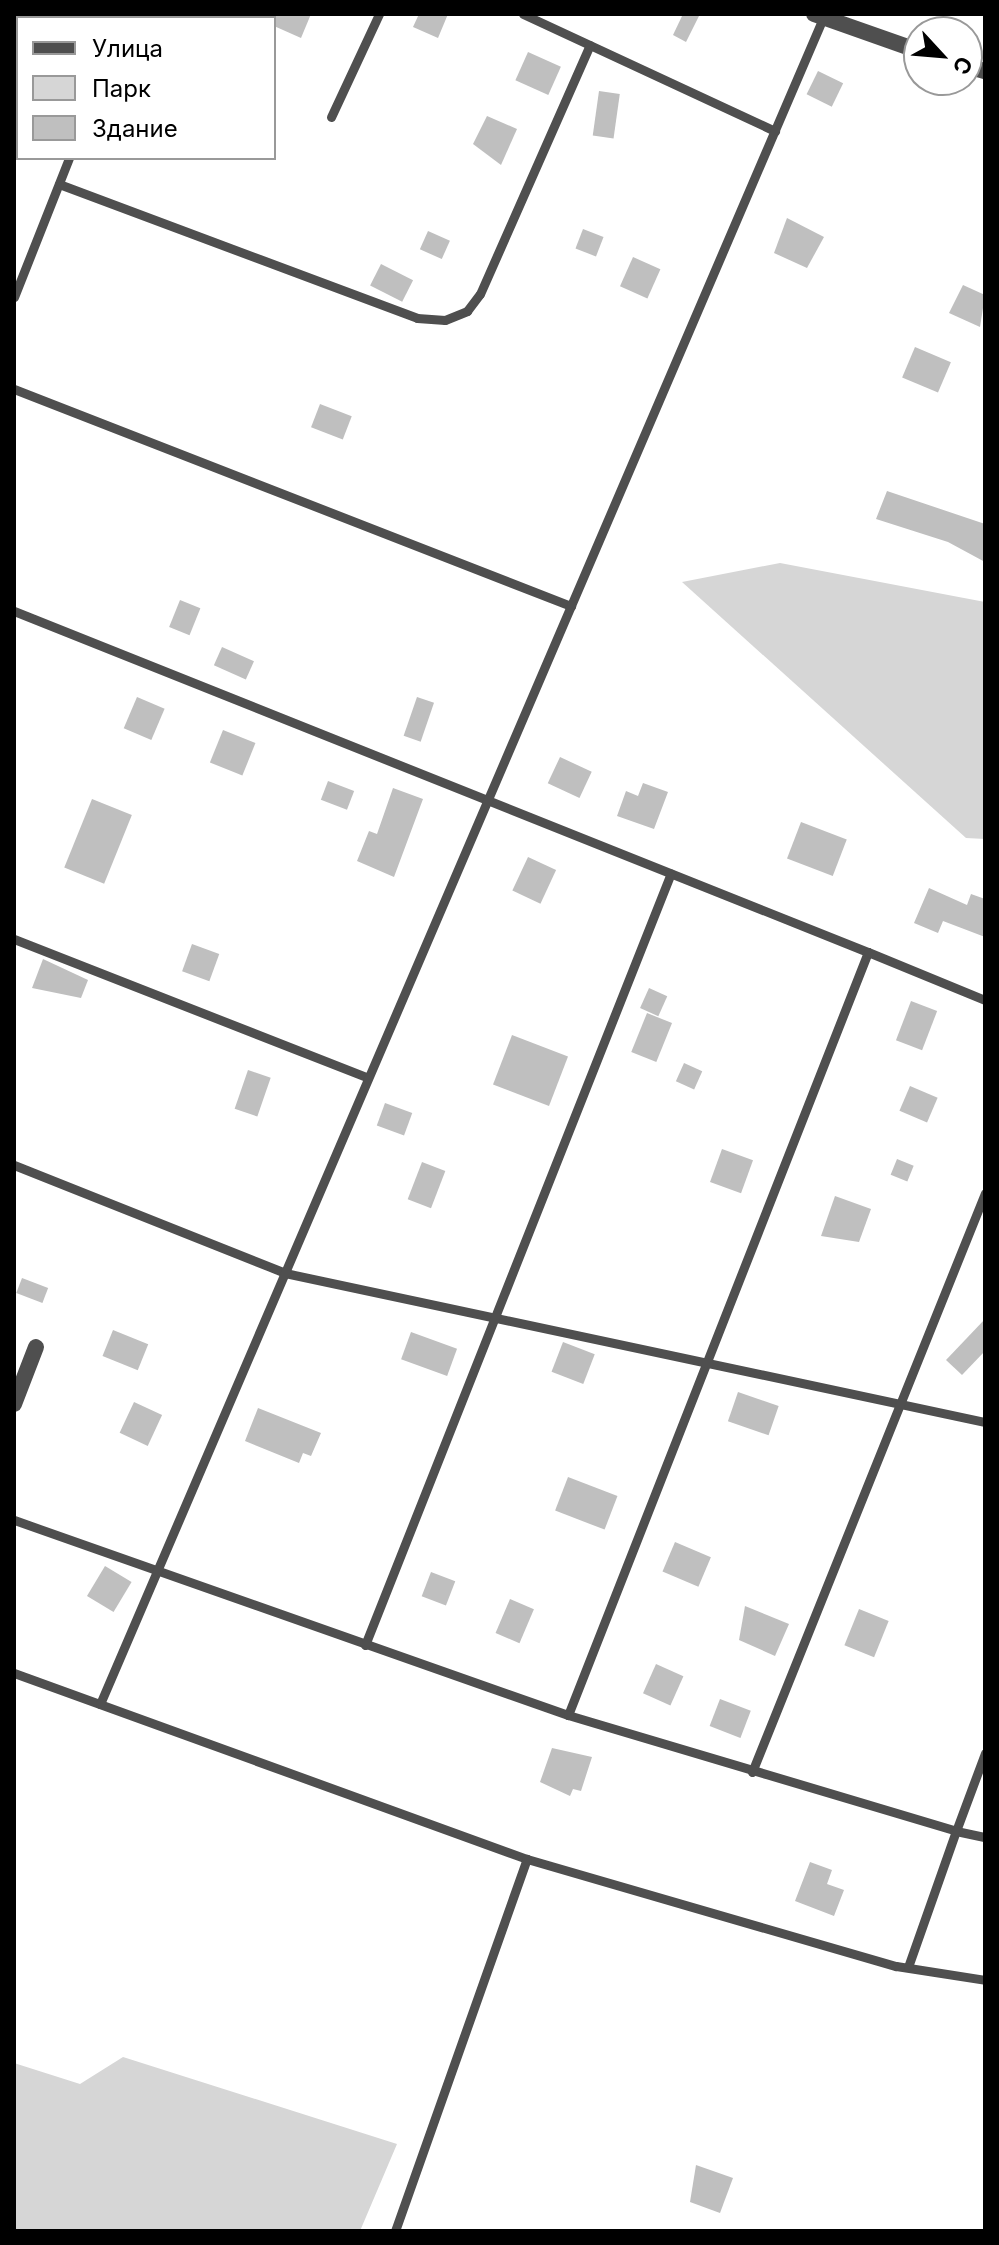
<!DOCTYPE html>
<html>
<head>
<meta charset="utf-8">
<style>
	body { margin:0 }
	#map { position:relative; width:999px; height:2245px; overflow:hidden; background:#fff; font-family:Inter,sans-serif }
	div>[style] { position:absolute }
	.green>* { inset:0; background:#d6d6d6 }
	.building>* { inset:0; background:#bfbfbf; transform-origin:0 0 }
	.service>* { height:9px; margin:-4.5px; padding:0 4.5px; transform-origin:4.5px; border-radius:4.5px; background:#4f4f4f }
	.minor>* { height:16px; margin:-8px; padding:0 8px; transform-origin:8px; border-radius:8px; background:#4f4f4f }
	span { translate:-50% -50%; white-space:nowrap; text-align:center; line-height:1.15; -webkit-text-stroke:6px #fff; paint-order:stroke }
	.frame { position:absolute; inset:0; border:16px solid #000; pointer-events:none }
	.legend { position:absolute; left:16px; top:16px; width:260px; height:144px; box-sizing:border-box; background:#fff; border:2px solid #999; margin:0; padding:10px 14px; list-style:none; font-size:24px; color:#000 }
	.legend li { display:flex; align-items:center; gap:16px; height:40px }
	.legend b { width:40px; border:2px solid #999 }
	.north { position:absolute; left:903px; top:16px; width:80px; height:80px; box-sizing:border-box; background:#fff; border:2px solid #999; border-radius:50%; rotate:116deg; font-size:22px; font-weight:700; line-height:32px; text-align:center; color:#000 }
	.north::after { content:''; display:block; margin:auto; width:28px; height:36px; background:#000; clip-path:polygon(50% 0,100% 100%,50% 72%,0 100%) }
</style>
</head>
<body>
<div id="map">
	<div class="green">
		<div style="clip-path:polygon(780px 563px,985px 602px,985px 839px,966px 838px,682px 582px)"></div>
		<div style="clip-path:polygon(123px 2057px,397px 2144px,360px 2231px,14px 2231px,14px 2063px,80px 2084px)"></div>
	</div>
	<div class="building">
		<div style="clip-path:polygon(274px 14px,311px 14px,301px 38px,274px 26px)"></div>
		<div style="clip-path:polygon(419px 14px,448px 14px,438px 38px,413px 27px)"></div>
		<div style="clip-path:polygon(683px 14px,700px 14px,686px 42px,673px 35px)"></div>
		<div style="left:528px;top:52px;width:36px;height:31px;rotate:24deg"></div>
		<div style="left:818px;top:71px;width:28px;height:26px;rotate:26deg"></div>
		<div style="left:599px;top:91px;width:21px;height:45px;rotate:8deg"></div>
		<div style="clip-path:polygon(487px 116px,517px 129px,501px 165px,473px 144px)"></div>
		<div style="clip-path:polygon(787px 218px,824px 237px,807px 268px,774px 253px)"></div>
		<div style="left:583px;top:229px;width:22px;height:21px;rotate:21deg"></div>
		<div style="left:428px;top:231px;width:24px;height:20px;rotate:24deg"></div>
		<div style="left:633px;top:257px;width:30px;height:32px;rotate:24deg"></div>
		<div style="left:381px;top:264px;width:36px;height:24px;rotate:27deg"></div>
		<div style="clip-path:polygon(963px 285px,985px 295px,980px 327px,949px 313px)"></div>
		<div style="left:915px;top:347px;width:39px;height:33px;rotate:23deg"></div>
		<div style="left:320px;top:404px;width:34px;height:25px;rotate:21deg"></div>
		<div style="clip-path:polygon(887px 491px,985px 524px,985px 562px,948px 542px,876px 519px)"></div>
		<div style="left:180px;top:600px;width:22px;height:29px;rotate:22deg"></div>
		<div style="left:222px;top:647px;width:35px;height:20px;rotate:24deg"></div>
		<div style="left:137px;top:697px;width:30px;height:34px;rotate:23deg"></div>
		<div style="left:417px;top:697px;width:18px;height:41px;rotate:19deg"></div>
		<div style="left:223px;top:730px;width:35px;height:35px;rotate:22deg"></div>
		<div style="left:560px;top:757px;width:35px;height:29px;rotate:25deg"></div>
		<div style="left:328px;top:781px;width:28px;height:20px;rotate:21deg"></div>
		<div style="clip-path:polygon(643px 783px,668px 792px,654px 829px,617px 816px,626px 791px,638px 796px)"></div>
		<div style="clip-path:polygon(393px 788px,423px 799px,394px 877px,357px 861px,369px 831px,377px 834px)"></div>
		<div style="left:92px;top:799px;width:43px;height:74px;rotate:22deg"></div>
		<div style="left:801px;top:822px;width:49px;height:39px;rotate:21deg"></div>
		<div style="left:528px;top:857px;width:31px;height:37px;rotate:25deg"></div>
		<div style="clip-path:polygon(929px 888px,967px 905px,971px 894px,985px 899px,985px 937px,943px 921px,938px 933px,914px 923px)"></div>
		<div style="left:192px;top:944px;width:29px;height:29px;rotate:20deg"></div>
		<div style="clip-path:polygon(43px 959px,88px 980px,81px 998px,32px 988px)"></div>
		<div style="left:649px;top:988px;width:20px;height:22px;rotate:24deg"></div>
		<div style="left:911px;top:1001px;width:28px;height:42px;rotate:21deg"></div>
		<div style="left:647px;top:1013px;width:27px;height:42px;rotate:22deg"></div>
		<div style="left:512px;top:1035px;width:60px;height:53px;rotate:21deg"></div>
		<div style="left:684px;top:1063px;width:20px;height:20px;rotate:24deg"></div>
		<div style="left:248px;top:1070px;width:24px;height:41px;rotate:19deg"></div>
		<div style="left:910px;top:1086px;width:30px;height:27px;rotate:23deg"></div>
		<div style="left:385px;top:1103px;width:29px;height:24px;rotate:20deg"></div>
		<div style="left:722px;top:1149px;width:33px;height:35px;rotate:20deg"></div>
		<div style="left:897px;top:1159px;width:18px;height:17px;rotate:22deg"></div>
		<div style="left:422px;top:1162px;width:25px;height:40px;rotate:21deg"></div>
		<div style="clip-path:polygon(835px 1196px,871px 1209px,859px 1242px,821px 1236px)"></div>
		<div style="left:22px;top:1278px;width:28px;height:16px;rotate:21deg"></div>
		<div style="clip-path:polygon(985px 1319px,985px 1351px,962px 1375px,946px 1360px)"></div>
		<div style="left:113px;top:1330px;width:38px;height:28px;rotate:22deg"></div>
		<div style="left:411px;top:1332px;width:49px;height:29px;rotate:20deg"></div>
		<div style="left:563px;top:1342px;width:34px;height:32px;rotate:21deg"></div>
		<div style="left:738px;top:1392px;width:43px;height:31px;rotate:19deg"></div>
		<div style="left:134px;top:1402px;width:31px;height:34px;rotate:25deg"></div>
		<div style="clip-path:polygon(258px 1408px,321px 1433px,311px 1456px,303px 1453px,299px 1463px,245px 1441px)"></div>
		<div style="left:568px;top:1477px;width:53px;height:36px;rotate:21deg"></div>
		<div style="left:675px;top:1542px;width:39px;height:32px;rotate:23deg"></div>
		<div style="left:105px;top:1566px;width:31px;height:35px;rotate:31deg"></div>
		<div style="left:431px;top:1572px;width:26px;height:26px;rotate:21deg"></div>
		<div style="left:510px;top:1599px;width:26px;height:37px;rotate:23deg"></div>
		<div style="clip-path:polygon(745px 1606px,789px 1624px,775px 1656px,739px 1640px)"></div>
		<div style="left:859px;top:1609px;width:32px;height:39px;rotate:22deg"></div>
		<div style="left:656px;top:1664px;width:30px;height:32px;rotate:24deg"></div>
		<div style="left:720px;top:1699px;width:33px;height:29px;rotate:21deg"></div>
		<div style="clip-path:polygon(552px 1748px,592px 1757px,581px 1791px,573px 1789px,570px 1796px,540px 1782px)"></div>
		<div style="clip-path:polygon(810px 1862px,832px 1870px,827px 1884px,844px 1890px,834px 1916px,795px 1901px)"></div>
		<div style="clip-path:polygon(696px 2165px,733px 2178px,720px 2213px,690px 2202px)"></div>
	</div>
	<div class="service">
		<div style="left:523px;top:14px;width:278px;rotate:24.9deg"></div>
		<div style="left:125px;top:18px;width:4px;rotate:-63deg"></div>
		<div style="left:331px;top:117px;width:114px;rotate:-65deg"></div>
		<div style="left:59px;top:184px;width:382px;rotate:20.5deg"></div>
		<div style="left:417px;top:318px;width:28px;rotate:4deg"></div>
		<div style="left:445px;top:320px;width:24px;rotate:-22deg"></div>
		<div style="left:467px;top:311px;width:21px;rotate:-53deg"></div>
		<div style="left:480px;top:294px;width:272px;rotate:-66.2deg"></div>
		<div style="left:14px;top:297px;width:149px;rotate:-68.4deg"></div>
		<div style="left:14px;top:389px;width:598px;rotate:21.29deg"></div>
		<div style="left:14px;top:611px;width:920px;rotate:21.77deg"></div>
		<div style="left:868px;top:952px;width:820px;rotate:111.46deg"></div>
		<div style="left:568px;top:1715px;width:587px;rotate:-160.61deg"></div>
		<div style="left:14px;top:939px;width:380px;rotate:21.4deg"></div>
		<div style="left:868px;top:952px;width:126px;rotate:22.3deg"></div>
		<div style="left:14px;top:1165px;width:292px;rotate:21.7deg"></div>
		<div style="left:285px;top:1273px;width:716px;rotate:12.02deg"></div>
		<div style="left:365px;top:1645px;width:830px;rotate:-68.38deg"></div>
		<div style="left:14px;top:1673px;width:546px;rotate:19.93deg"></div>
		<div style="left:527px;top:1859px;width:384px;rotate:16.2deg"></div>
		<div style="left:896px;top:1966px;width:90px;rotate:8.9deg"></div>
		<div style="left:100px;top:1704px;width:1834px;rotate:-66.79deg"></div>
		<div style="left:568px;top:1715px;width:405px;rotate:16.6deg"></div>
		<div style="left:956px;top:1831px;width:83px;rotate:-69.6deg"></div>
		<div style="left:752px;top:1772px;width:624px;rotate:-68.08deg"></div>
		<div style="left:908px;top:1967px;width:144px;rotate:-70.6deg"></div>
		<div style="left:956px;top:1831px;width:30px;rotate:12deg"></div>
		<div style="left:395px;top:2231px;width:395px;rotate:-70.5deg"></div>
	</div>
	<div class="minor">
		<div style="left:814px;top:14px;width:111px;rotate:19.4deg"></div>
		<div style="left:967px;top:66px;width:19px;rotate:16deg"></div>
		<div style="left:14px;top:1404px;width:61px;rotate:-68.9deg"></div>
	</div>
	<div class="frame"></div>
	<ul class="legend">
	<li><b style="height:10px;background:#4f4f4f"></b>Улица</li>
	<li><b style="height:22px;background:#d6d6d6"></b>Парк</li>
	<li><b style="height:22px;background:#bfbfbf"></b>Здание</li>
	</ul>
	<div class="north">С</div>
</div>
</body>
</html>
